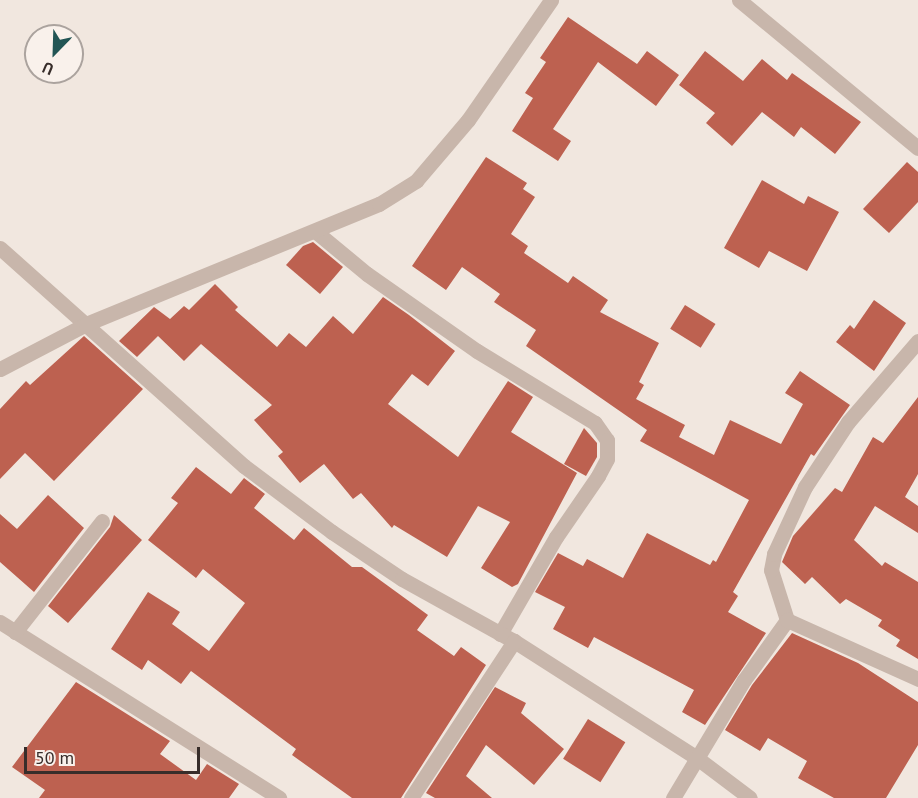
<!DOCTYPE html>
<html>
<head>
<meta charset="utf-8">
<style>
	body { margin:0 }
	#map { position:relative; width:918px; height:798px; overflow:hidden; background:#f1e7df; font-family:"PT Sans",sans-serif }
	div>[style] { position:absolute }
	.building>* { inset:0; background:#bd6150; transform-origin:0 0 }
	.minor>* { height:15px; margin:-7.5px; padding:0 7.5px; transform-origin:7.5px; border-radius:7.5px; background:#c8b6ab }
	span { translate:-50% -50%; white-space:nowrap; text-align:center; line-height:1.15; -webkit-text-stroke:5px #f9f1eb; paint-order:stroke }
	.north { position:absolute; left:24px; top:24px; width:60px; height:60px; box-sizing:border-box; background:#f9f1eb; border:2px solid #aba39e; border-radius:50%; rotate:203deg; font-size:16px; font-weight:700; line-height:24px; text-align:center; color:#372d2a }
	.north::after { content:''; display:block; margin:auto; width:21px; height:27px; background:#225554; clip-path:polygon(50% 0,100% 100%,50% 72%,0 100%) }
	.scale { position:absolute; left:24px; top:747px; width:176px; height:27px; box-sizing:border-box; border:3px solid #372d2a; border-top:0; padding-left:8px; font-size:18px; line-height:21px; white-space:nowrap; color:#372d2a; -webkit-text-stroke:4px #f9f1eb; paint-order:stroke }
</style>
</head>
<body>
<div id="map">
	<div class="building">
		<div style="clip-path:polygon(568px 17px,637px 64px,647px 51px,679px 75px,656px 106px,598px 62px,553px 129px,571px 141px,558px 161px,512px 131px,533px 98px,525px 93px,546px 62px,540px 58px)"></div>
		<div style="clip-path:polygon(705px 51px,743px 81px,762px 59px,787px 80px,792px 73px,861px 122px,835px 154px,801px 127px,794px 137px,762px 112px,732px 146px,706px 123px,715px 113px,679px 85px)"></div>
		<div style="clip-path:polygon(486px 157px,527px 183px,523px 189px,535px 197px,511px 234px,528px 246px,524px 253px,568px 283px,573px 276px,608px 300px,600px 312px,659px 343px,639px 382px,644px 385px,636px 399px,685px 425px,679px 437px,714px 455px,730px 420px,781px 444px,803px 404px,785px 393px,800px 371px,850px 405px,814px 456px,811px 454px,733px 592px,738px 596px,728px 612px,766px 633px,705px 725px,682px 712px,694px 690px,594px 637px,588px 648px,553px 629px,565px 607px,535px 592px,558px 553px,583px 566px,587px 559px,623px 578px,647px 533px,710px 565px,713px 560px,716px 562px,749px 500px,640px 441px,647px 430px,526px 346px,536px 330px,494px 302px,500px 294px,462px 267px,446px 290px,412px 266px)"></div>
		<div style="clip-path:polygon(907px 162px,918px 172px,918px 202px,889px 233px,863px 209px)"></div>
		<div style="clip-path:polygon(762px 180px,804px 204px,808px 196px,839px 212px,807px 271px,769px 251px,759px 268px,724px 248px)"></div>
		<div style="clip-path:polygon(313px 242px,343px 267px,320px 294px,286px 265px,303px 246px)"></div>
		<div style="clip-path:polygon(215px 284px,238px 307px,235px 310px,277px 347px,289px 333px,306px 347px,333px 316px,353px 334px,383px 297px,409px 315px,455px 351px,428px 386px,412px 374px,388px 404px,458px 457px,508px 381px,533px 397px,511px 432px,577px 473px,518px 584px,512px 587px,481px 568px,510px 522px,478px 506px,447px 557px,394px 525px,392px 528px,361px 493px,353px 499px,324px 464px,300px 483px,278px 456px,283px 452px,254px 420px,272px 405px,201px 344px,184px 361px,158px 336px,137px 357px,119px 341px,154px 307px,170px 319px,184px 306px,189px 310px)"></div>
		<div style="clip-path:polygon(874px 300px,906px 323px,874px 371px,836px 342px,850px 325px,854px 329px)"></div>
		<div style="left:685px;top:305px;width:36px;height:28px;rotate:32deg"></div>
		<div style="clip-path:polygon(84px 336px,143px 389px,54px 481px,25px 453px,0 479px,0 409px,26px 381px,30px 385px)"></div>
		<div style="clip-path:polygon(918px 397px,918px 474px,905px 497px,918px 506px,918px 533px,875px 506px,854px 540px,882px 566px,885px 562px,918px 582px,918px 659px,896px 646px,900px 640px,878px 626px,882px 620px,846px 599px,840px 604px,812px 577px,805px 584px,782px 562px,793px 536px,835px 488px,842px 492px,873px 437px,883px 443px)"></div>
		<div style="clip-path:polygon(584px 428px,597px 443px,597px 457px,586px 476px,564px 464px)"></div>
		<div style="clip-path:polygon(196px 467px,231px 494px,244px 478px,265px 494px,254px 508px,294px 540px,304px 528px,352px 567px,362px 567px,428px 615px,417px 630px,454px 656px,461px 647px,486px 665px,401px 798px,352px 798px,292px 755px,296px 749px,191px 671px,181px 684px,148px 660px,142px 670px,111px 649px,148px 592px,180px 612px,172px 624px,209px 651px,245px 603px,203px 569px,196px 578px,148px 540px,178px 503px,171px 498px)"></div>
		<div style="clip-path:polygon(48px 495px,84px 528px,34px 592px,0 562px,0 514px,17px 529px)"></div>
		<div style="clip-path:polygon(114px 515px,142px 540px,68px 623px,48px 606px,110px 527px)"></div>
		<div style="clip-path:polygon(792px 633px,858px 663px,918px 702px,918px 745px,886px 798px,834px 798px,798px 778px,807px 761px,768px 738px,760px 751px,725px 730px,752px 685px)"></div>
		<div style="clip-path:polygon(76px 682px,170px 741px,160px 754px,196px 780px,207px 764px,239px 784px,229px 798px,39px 798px,45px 790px,12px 767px)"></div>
		<div style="clip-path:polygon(495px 687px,526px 703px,521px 713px,564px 749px,534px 785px,486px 745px,466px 776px,492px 798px,435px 798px,426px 793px)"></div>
		<div style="left:588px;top:719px;width:44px;height:47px;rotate:32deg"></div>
	</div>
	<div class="minor">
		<div style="left:739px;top:0;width:232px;rotate:39.6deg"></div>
		<div style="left:315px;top:231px;width:67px;rotate:39.6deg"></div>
		<div style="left:367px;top:274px;width:134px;rotate:35deg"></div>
		<div style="left:477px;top:351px;width:138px;rotate:31.4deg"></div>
		<div style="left:595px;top:423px;width:21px;rotate:55deg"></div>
		<div style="left:607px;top:440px;width:19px;rotate:90deg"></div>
		<div style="left:607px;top:459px;width:19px;rotate:118deg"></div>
		<div style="left:598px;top:476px;width:74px;rotate:124.5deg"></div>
		<div style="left:556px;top:537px;width:112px;rotate:120deg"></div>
		<div style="left:0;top:248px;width:327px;rotate:41.8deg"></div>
		<div style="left:244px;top:466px;width:110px;rotate:36.9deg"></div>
		<div style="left:332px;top:532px;width:84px;rotate:33.9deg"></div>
		<div style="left:402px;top:579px;width:128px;rotate:29deg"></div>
		<div style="left:514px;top:641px;width:217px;rotate:32.6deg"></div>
		<div style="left:697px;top:758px;width:66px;rotate:37deg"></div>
		<div style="left:0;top:369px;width:97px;rotate:-27.6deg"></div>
		<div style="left:86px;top:324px;width:317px;rotate:-22.3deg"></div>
		<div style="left:379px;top:204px;width:44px;rotate:-31.9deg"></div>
		<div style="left:416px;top:181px;width:80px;rotate:-49.6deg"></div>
		<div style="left:468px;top:120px;width:146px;rotate:-55.3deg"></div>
		<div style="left:787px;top:620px;width:52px;rotate:-107.7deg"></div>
		<div style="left:771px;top:570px;width:16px;rotate:-79deg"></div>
		<div style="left:774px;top:554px;width:74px;rotate:-65.2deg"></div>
		<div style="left:805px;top:487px;width:78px;rotate:-56.5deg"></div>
		<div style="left:848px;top:422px;width:107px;rotate:-49.2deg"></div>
		<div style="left:0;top:622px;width:330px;rotate:32.2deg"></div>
		<div style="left:15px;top:632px;width:141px;rotate:-51.9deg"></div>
		<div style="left:411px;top:798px;width:188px;rotate:-56.7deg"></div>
		<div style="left:673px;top:798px;width:138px;rotate:-59deg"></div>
		<div style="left:744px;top:680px;width:74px;rotate:-54.4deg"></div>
		<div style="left:787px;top:620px;width:144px;rotate:24.2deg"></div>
	</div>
	<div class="north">U</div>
	<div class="scale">50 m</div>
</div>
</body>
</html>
